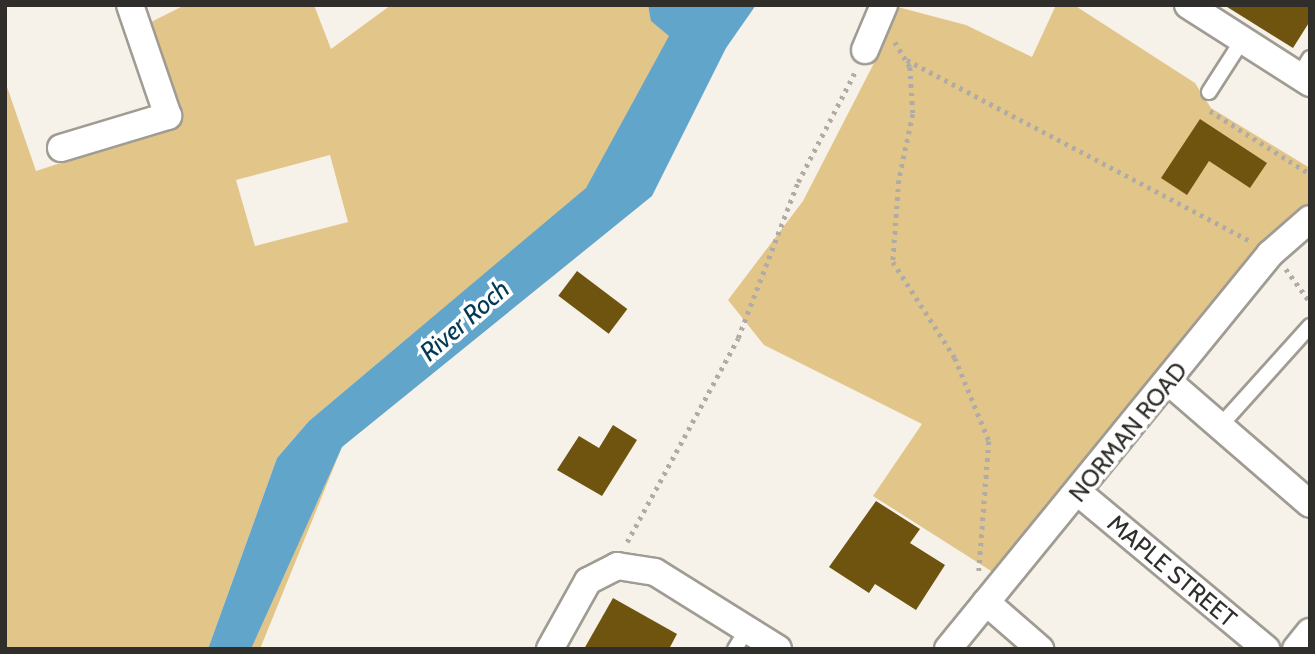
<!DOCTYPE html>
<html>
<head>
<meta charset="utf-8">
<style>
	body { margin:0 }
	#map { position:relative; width:1315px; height:654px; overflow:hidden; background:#f7f2e9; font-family:Cabin,sans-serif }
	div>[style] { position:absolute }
	.green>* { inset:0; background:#e2c689 }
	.water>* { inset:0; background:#62a5cb }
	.building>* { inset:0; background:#6e540e; transform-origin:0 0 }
	.path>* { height:4.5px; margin-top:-2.25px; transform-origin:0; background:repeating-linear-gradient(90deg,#b0aca5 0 3.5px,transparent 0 8.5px) }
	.roads { filter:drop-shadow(2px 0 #a09c93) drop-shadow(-2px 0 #a09c93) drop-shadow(0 2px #a09c93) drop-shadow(0 -2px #a09c93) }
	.service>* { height:14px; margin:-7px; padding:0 7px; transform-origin:7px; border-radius:7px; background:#fff }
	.minor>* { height:26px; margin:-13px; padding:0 13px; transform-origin:13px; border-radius:13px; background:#fff }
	span { translate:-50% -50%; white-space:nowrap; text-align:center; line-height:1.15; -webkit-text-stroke:7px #fff; paint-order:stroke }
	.street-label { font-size:24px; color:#302e2b }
	.water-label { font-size:26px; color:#003a54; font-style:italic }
	.frame { position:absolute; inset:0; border:7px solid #302e2b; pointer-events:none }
</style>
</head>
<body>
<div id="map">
	<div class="green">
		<div style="clip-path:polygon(evenodd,185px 5px,314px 5px,331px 49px,391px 5px,648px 5px,652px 21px,670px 36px,586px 189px,309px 421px,277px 458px,208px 649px,5px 649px,5px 81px,36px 171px,177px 125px,149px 23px,185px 5px,330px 155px,348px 222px,255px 246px,236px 180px,330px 155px)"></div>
		<div style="clip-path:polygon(1056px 5px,1074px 5px,1195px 83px,1211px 108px,1310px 168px,1310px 209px,999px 576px,873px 496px,922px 424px,764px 345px,728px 300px,803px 201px,873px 65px,894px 6px,966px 25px,1032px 57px)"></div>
		<div style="clip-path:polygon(342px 447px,260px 649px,251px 649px,271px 600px)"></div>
	</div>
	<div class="water">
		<div style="clip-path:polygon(648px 5px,756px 5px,726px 48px,652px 196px,342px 447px,251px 649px,208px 649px,277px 458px,309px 421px,586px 188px,669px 36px,651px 21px)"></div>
	</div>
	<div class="building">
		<div style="clip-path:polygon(1224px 5px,1310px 5px,1310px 21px,1293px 48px)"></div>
		<div style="clip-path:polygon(1200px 119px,1267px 163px,1250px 188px,1209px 161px,1187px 195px,1161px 178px)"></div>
		<div style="left:577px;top:271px;width:63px;height:31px;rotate:37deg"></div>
		<div style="clip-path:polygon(613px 425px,637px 440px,602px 496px,557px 470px,579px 436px,599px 448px)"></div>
		<div style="clip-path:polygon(876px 501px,920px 529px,910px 543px,945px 565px,916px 610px,875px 584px,869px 593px,829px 567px)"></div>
		<div style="clip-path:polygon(613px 598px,677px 634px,669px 649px,584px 649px)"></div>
	</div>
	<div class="path">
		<div style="left:895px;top:42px;width:29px;rotate:59deg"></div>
		<div style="left:910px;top:67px;width:47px;rotate:86.3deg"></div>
		<div style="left:913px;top:114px;width:67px;rotate:102deg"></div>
		<div style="left:899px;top:180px;width:82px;rotate:94.2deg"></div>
		<div style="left:893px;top:262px;width:114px;rotate:57.1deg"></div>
		<div style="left:955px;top:358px;width:90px;rotate:67.7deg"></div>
		<div style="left:989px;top:441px;width:130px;rotate:94.4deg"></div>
		<div style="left:907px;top:60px;width:390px;rotate:27.8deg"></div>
		<div style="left:1210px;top:111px;width:118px;rotate:32.2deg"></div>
		<div style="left:1286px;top:269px;width:41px;rotate:54deg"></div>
		<div style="left:627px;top:542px;width:232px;rotate:-61.4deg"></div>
		<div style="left:738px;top:338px;width:167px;rotate:-69deg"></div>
		<div style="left:798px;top:182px;width:126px;rotate:-62.6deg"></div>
	</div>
	<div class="roads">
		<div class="service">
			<div style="left:1299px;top:76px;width:21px;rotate:-59deg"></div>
			<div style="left:1209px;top:92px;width:63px;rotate:-57.3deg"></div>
			<div style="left:1220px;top:426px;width:135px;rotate:-48deg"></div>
			<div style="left:735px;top:649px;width:21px;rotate:-59deg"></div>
		</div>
		<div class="minor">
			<div style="left:1188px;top:5px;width:145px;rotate:32.6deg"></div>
			<div style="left:865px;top:50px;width:49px;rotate:-67.1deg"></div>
			<div style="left:61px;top:148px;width:112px;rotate:-16.7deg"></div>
			<div style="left:168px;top:116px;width:117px;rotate:-108.9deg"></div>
			<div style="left:1169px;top:382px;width:186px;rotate:40.9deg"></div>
			<div style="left:1079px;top:493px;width:244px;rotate:39.8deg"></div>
			<div style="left:986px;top:602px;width:72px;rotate:41deg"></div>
			<div style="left:550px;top:649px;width:78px;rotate:-60.8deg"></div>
			<div style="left:588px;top:581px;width:33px;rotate:-27deg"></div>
			<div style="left:617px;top:566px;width:38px;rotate:9deg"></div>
			<div style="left:655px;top:572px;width:145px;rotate:32deg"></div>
			<div style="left:948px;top:649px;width:510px;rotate:-50.81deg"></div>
			<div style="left:1270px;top:254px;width:53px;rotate:-41.2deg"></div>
			<div style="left:1296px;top:649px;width:22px;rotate:-51deg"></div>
		</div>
	</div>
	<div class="street-label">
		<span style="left:1128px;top:432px;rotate:-51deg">NORMAN ROAD</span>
		<span style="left:1172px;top:571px;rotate:40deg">MAPLE STREET</span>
	</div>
	<div class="water-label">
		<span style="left:465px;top:321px;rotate:-41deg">River Roch</span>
	</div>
	<div class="frame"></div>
</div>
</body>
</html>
